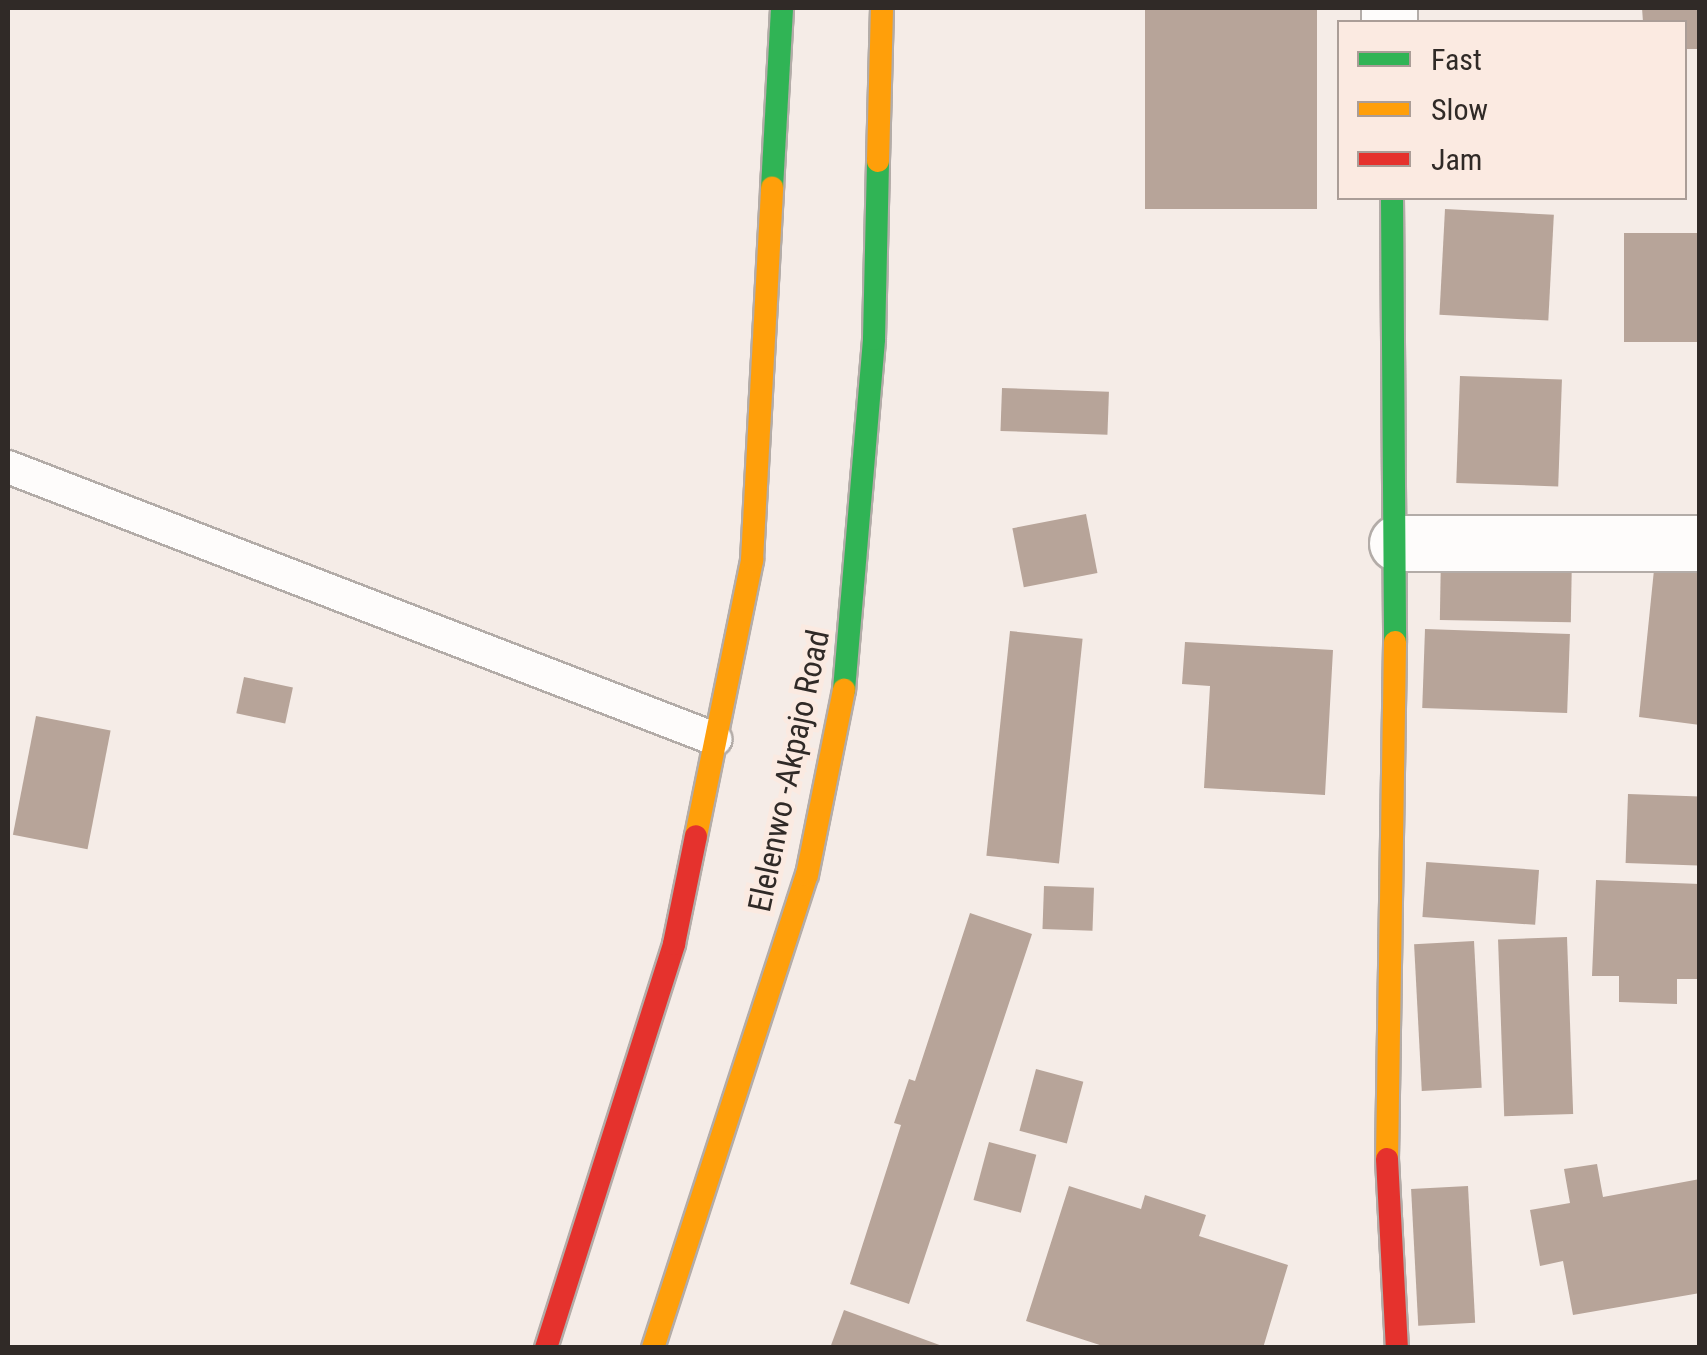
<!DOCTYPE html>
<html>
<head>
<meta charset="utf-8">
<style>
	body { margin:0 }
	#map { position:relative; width:1707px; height:1355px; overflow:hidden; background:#f5ece7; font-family:"Roboto Condensed",sans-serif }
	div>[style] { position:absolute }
	.building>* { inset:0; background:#b7a499; transform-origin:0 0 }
	.roads { filter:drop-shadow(2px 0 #b3aca8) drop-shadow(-2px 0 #b3aca8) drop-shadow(0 2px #b3aca8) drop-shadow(0 -2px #b3aca8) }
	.lane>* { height:32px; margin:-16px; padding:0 16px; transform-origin:16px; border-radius:16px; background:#fefcfb }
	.street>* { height:55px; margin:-27.5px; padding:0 27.5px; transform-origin:27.5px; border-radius:27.5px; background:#fefcfb }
	.fast>* { height:22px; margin:-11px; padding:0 11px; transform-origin:11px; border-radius:11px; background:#30b455 }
	.slow>* { height:22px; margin:-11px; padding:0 11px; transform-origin:11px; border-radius:11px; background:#ff9f0a }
	.jam>* { height:22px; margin:-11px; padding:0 11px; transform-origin:11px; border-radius:11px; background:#e5322d }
	span { translate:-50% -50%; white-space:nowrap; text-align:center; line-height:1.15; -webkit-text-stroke:10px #fbeae1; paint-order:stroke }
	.street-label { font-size:32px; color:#302a27 }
	.frame { position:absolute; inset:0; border:10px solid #302a27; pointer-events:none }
	.legend { position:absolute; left:1337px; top:20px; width:350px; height:180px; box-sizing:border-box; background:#fbeae1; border:2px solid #aa9d97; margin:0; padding:12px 18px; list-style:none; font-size:30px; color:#302a27 }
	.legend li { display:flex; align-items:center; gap:20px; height:50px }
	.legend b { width:50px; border:2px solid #aa9d97 }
</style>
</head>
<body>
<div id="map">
	<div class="building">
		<div style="left:1145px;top:8px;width:172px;height:201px"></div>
		<div style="clip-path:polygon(1642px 8px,1700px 8px,1700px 49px,1684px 49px,1684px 22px,1643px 22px)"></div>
		<div style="left:1445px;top:209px;width:109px;height:106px;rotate:3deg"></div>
		<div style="left:1700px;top:233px;width:109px;height:76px;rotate:90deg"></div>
		<div style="left:1460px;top:376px;width:102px;height:107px;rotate:2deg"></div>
		<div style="left:1002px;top:388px;width:107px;height:43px;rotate:2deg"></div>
		<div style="left:1086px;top:514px;width:60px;height:75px;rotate:79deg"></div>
		<div style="left:1441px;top:553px;width:131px;height:67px;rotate:1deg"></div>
		<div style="clip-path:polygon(1655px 560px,1700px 564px,1700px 725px,1639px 717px)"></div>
		<div style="left:1425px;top:629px;width:145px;height:79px;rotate:2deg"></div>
		<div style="left:1010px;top:631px;width:73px;height:226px;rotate:6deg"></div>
		<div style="clip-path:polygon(1185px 642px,1333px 650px,1325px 795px,1204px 788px,1210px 686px,1182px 684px)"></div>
		<div style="left:244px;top:677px;width:50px;height:37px;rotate:12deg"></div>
		<div style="left:36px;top:716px;width:76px;height:121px;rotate:11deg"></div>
		<div style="left:1628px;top:794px;width:72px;height:69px;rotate:2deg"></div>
		<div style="left:1539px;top:870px;width:55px;height:113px;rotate:94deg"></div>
		<div style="clip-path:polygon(1596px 880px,1700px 884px,1700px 979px,1677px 979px,1677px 1004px,1619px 1002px,1619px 976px,1592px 976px)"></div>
		<div style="left:1044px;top:886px;width:50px;height:43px;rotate:2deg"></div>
		<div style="clip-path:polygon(970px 913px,1032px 934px,909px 1304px,850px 1284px,901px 1125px,894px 1123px,909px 1079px,915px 1081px)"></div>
		<div style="left:1567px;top:937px;width:177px;height:69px;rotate:88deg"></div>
		<div style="left:1474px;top:941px;width:147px;height:60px;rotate:87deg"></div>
		<div style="left:1036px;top:1069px;width:49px;height:64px;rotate:15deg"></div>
		<div style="left:989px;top:1142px;width:49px;height:60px;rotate:15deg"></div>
		<div style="clip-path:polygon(1597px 1164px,1603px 1197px,1700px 1179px,1700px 1293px,1573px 1315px,1563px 1261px,1540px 1266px,1530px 1210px,1570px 1203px,1564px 1169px)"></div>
		<div style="clip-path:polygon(1069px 1186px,1141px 1209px,1145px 1195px,1206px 1215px,1199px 1236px,1288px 1265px,1263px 1348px,1109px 1348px,1026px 1321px)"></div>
		<div style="left:1468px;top:1186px;width:137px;height:57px;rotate:87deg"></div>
		<div style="clip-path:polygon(844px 1310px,945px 1347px,945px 1348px,830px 1348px)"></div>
	</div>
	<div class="roads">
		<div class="lane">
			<div style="left:8px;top:467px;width:758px;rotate:21.04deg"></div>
		</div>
		<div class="street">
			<div style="left:1389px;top:8px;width:14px;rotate:90deg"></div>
			<div style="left:1397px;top:543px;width:303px"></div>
		</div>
		<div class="fast">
			<div style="left:772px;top:188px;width:180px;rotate:-86.8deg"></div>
			<div style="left:1392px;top:198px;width:444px;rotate:89.6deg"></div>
			<div style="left:844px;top:690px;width:352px;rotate:-85.1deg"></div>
			<div style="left:874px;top:339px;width:178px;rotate:-88.7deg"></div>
		</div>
		<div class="slow">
			<div style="left:878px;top:161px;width:153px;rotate:-88.5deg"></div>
			<div style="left:696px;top:836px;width:282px;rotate:-78.5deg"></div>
			<div style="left:752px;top:560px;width:373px;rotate:-86.9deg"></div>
			<div style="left:1387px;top:1159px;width:517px;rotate:-89.11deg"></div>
			<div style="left:653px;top:1348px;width:497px;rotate:-72deg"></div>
			<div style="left:807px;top:875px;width:189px;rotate:-78.7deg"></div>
		</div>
		<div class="jam">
			<div style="left:1387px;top:1159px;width:189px;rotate:87deg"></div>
			<div style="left:546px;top:1348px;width:424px;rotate:-72.4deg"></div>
			<div style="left:674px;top:944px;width:110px;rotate:-78.5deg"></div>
		</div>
	</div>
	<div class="street-label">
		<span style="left:789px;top:771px;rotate:-78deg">Elelenwo -Akpajo Road</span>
	</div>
	<div class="frame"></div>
	<ul class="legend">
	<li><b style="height:12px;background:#30b455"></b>Fast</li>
	<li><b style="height:12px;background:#ff9f0a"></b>Slow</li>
	<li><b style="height:12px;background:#e5322d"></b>Jam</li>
	</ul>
</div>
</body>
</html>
